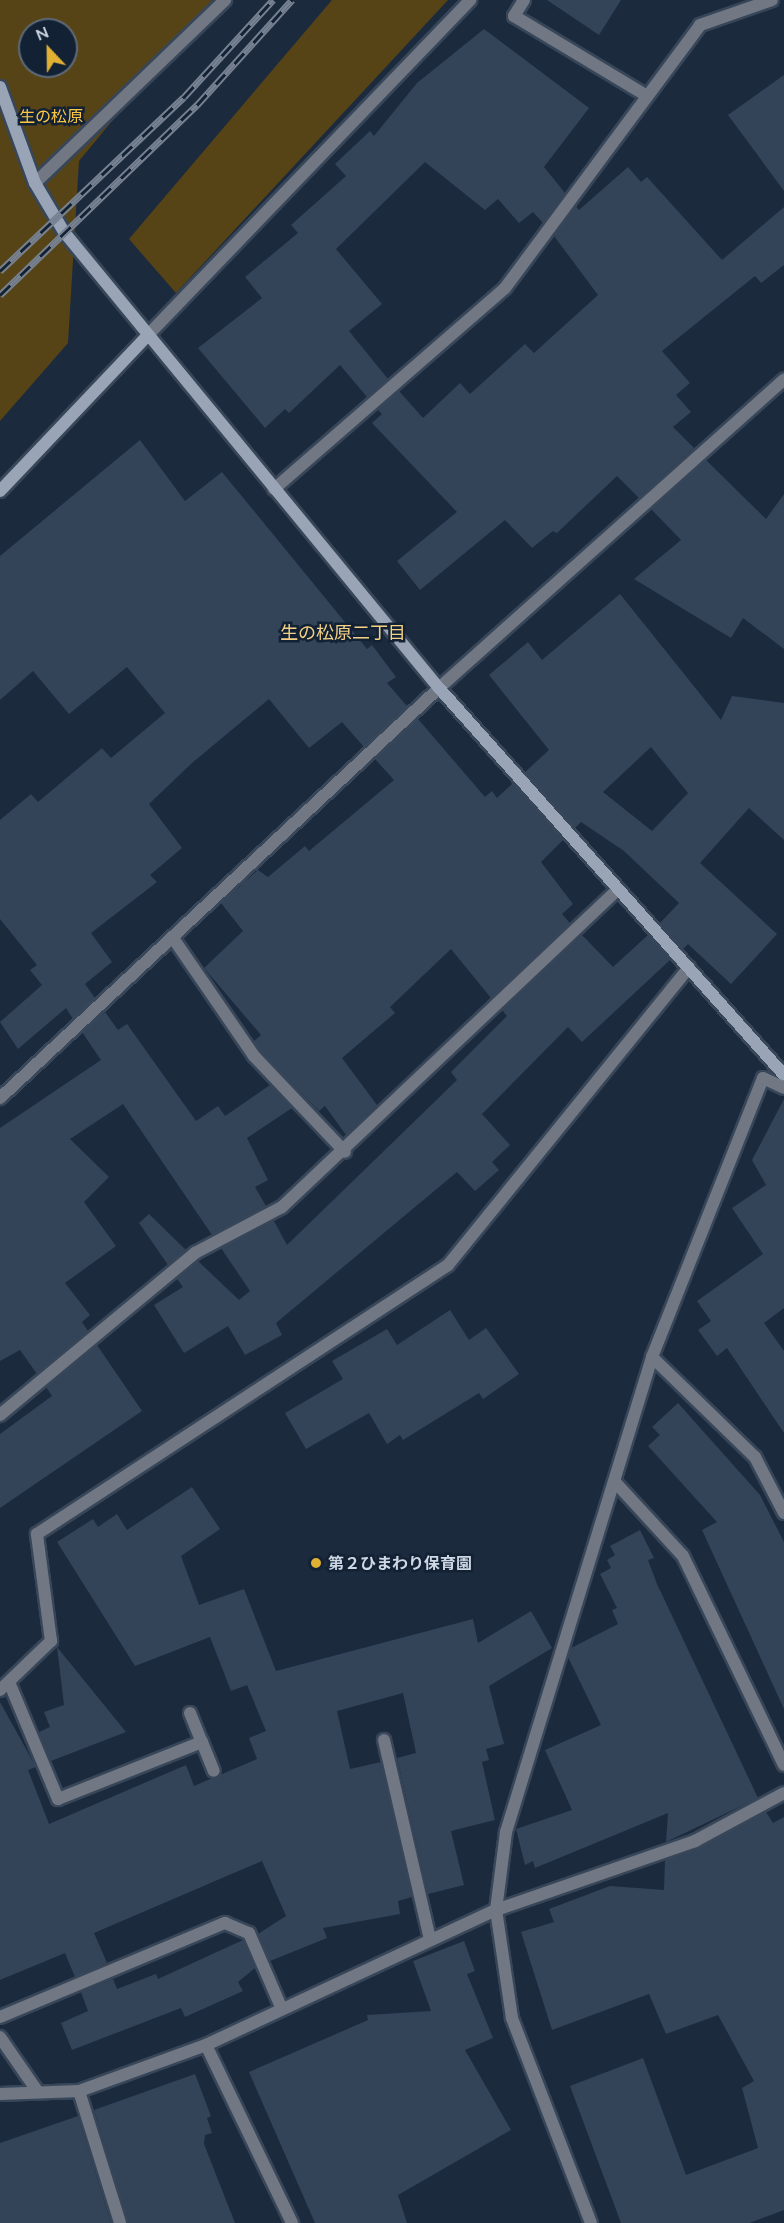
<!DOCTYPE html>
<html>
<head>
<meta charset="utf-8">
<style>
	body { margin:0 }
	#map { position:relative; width:784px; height:2223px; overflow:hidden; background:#1c2a3e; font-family:Mulish,"Noto Sans JP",sans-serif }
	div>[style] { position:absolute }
	.green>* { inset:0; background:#574416 }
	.building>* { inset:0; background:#334358 }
	.roads { filter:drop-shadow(2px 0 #384659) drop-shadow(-2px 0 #384659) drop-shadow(0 2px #384659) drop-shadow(0 -2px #384659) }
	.street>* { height:12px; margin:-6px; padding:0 6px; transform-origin:6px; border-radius:6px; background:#717883 }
	.secondary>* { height:12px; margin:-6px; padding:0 6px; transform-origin:6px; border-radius:6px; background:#99a5b6 }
	.rail>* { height:7px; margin-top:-3.5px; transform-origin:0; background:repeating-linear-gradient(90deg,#122134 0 14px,#768192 0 28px); box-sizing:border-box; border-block:2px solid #768192 }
	.dots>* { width:16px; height:16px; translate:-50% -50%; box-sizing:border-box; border:3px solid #122134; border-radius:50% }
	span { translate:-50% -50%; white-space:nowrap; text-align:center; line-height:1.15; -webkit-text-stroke:5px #122134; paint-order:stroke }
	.park-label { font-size:16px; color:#fbc744 }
	.poi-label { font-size:16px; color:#ced7e4; font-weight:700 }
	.left { translate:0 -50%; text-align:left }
	.neighbourhood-label { font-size:18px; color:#f2d086 }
	.north { position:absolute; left:18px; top:18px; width:60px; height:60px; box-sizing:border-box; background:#122134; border:2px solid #5d6a7a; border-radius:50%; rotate:338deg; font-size:16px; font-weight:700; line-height:24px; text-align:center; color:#ced7e4 }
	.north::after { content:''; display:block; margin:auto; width:21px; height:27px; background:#e0b034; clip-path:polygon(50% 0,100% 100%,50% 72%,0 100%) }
</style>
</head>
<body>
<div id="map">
	<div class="green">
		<div style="clip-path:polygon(evenodd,0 0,212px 0,79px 161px,68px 343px,0 421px,0 0,30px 30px,66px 30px,66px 66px,30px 66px,30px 30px)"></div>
		<div style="clip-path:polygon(332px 0,448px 0,176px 293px,129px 239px)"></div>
	</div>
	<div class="building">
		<div style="clip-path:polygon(547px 0,621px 0,599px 35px)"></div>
		<div style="clip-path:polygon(484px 29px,589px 108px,544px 167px,565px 193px,543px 223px,533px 212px,519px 223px,498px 199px,485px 210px,425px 162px,336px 249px,382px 304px,349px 331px,388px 379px,367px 397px,340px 365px,289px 413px,285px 409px,265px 428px,198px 348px,262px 298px,245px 277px,298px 233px,291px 225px,346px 176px,335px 164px,370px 131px,374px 136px,417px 83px)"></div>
		<div style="clip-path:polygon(784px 75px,784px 191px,728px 115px)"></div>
		<div style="clip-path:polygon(628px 167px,641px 182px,647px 177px,722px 260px,784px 207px,784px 265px,761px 283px,755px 276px,662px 351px,690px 383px,676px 395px,691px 412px,673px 427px,694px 448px,639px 498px,617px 476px,557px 533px,553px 531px,532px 548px,505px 520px,420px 590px,397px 561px,457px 512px,372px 423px,382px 414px,378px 410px,399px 391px,423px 418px,460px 383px,470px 394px,525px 344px,534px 353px,598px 295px,554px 236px,576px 206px,579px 210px)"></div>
		<div style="clip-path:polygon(140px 440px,185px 501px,222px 472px,367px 649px,372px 645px,396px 677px,387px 683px,407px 706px,364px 747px,342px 722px,309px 748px,269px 699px,192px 763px,149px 804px,182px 848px,150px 875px,157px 882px,91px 933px,112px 962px,85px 984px,95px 998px,73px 1019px,66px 1008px,18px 1049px,0 1022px,42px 985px,30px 970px,37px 965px,0 919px,0 820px,31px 794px,38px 802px,102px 748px,111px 758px,165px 713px,127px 667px,69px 714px,33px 671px,0 700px,0 556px)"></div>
		<div style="clip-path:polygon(706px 460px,766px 519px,784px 494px,784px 649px,743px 618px,731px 638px,634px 579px,681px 540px,651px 509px)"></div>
		<div style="clip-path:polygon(evenodd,620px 594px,721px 720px,732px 696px,784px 703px,784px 840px,749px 808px,700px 863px,777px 934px,731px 984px,688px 944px,683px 949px,660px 923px,679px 903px,624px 851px,581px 822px,575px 828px,525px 772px,549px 750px,489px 675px,528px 642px,542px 660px,620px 594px,651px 747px,688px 793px,652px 831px,603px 792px,651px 747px)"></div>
		<div style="clip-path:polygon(418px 719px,485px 797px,492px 791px,497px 798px,513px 783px,563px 840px,541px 862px,573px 904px,562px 914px,570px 923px,491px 998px,451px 949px,390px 1007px,395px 1013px,342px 1058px,377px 1105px,346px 1135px,325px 1106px,319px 1111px,260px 1051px,254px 1041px,261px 1035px,204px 968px,243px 931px,221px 903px,258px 870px,268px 877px,305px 846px,309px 851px,394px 780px,375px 759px)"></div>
		<div style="clip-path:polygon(582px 935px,613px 967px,648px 935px,670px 960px,582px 1042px,568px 1027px,482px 1114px,510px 1145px,492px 1162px,499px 1170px,475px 1191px,457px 1172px,276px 1323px,282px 1335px,245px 1355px,228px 1326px,184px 1353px,154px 1305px,183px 1287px,177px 1279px,198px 1261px,239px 1300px,250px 1291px,221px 1248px,274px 1221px,287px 1245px,457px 1080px,451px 1072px,507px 1016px,502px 1010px)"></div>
		<div style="clip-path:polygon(105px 1012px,118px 1030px,127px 1024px,196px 1121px,218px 1106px,225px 1116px,270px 1085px,292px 1108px,247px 1138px,268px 1180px,255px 1187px,266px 1206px,212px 1235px,123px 1104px,70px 1139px,109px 1177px,84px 1202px,116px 1246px,65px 1283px,90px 1315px,82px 1322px,88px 1331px,37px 1374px,20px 1350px,0 1361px,0 1128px,101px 1060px,82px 1032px)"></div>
		<div style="clip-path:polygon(784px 1099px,784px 1308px,764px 1323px,784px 1351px,784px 1433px,727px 1348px,717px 1356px,698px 1330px,711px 1321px,697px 1301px,763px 1254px,732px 1208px,766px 1185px,752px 1160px)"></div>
		<div style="clip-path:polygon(149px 1214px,186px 1250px,168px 1265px,139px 1223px)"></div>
		<div style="clip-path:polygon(450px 1310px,469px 1340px,486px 1328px,519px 1374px,483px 1399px,479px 1393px,403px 1440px,400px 1435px,387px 1444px,369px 1413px,306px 1449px,285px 1413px,343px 1379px,332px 1361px,387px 1329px,397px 1345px)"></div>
		<div style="clip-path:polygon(97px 1345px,142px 1411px,0 1508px,0 1434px,52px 1396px,46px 1387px)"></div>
		<div style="clip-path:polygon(678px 1403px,760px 1495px,784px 1542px,784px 1709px,702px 1530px,717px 1522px,648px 1446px,660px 1435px,652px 1427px)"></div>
		<div style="clip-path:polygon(192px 1487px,220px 1529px,181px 1556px,199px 1605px,244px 1589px,276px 1671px,473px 1619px,478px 1643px,531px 1611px,552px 1648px,489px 1686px,504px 1744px,486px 1749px,489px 1760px,482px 1762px,495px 1820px,451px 1831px,464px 1885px,428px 1894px,397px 1758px,416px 1753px,403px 1693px,337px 1711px,350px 1769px,381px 1762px,412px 1897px,398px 1901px,400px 1914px,323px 1928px,327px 1938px,270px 1961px,258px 1934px,286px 1916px,262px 1861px,94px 1933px,107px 1963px,75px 1977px,65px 1953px,0 1980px,0 1702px,36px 1767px,28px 1770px,49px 1824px,186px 1765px,194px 1786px,257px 1759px,249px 1738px,266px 1731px,247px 1685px,231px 1691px,210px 1637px,135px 1666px,57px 1542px,93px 1519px,98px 1527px,117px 1514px,127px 1530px)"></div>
		<div style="clip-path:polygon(640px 1530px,654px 1558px,648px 1560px,657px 1584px,758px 1798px,666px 1842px,668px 1813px,535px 1868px,533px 1861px,525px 1865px,516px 1829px,572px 1810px,545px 1750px,601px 1725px,568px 1657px,571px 1648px,618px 1624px,612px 1610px,617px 1608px,600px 1574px,611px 1568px,607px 1560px,615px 1555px,610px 1546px)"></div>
		<div style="clip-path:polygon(57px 1647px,126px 1732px,51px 1761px,39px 1732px,50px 1727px,44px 1712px,64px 1705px)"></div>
		<div style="clip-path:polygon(766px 1812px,773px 1823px,784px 1817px,784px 2210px,749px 2223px,621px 2223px,570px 2086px,643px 2058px,686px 2175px,758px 2148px,742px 2088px,754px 2081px,718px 2015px,666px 2034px,649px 1994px,552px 2030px,521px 1932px,554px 1922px,549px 1909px,610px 1886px,664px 1890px,665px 1860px)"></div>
		<div style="clip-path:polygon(243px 1940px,255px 1968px,238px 1982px,243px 1991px,185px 2017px,181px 2008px,72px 2050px,61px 2023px,88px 2011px,81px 1992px,113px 1979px,117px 1989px,156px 1974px,158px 1979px)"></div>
		<div style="clip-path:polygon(464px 1941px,475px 1971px,467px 1974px,493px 2038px,465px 2050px,511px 2130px,398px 2195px,407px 2223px,315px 2223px,249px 2072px,368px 2020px,367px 2015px,431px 2011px,413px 1961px)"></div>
		<div style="clip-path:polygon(195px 2074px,211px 2116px,207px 2118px,212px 2133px,205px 2135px,204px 2144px,235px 2223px,128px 2223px,94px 2110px)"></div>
		<div style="clip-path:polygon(78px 2116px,111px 2223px,0 2223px,0 2143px)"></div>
	</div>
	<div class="roads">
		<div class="street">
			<div style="left:524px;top:0;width:19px;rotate:122deg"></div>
			<div style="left:514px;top:16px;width:155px;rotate:31deg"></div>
			<div style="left:35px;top:183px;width:264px;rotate:-43.9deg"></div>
			<div style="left:148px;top:335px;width:465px;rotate:-46.1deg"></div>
			<div style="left:274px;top:489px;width:306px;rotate:-41deg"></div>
			<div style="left:505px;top:288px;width:327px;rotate:-53.4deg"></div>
			<div style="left:700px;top:25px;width:76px;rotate:-19.1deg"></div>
			<div style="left:173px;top:938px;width:143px;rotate:55.5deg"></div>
			<div style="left:254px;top:1056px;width:132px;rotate:46.5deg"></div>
			<div style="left:0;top:1098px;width:601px;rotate:-43.04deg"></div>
			<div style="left:439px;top:688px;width:463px;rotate:-41.8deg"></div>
			<div style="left:652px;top:1357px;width:144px;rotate:44.2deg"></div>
			<div style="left:755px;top:1457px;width:63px;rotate:62.6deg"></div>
			<div style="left:0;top:1415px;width:254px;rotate:-39.7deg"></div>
			<div style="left:195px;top:1253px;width:98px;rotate:-27.9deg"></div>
			<div style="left:282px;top:1207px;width:461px;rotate:-43.4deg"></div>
			<div style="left:615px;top:1482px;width:100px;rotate:47.4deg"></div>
			<div style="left:683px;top:1556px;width:232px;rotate:64.2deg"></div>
			<div style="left:9px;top:1682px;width:127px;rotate:67.3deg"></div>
			<div style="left:58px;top:1799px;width:155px;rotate:-21.6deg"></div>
			<div style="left:202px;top:1742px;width:31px;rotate:68deg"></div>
			<div style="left:0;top:1690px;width:71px;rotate:-43.9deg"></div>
			<div style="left:51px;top:1641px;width:108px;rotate:-97.5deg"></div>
			<div style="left:37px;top:1534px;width:491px;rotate:-33.2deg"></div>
			<div style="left:448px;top:1265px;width:383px;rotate:-51deg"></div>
			<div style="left:190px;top:1713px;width:31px;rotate:68deg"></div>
			<div style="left:384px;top:1740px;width:205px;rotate:77deg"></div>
			<div style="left:0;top:2017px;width:244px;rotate:-22.7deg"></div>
			<div style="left:225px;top:1923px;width:26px;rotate:23deg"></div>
			<div style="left:249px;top:1933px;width:81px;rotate:66.6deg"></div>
			<div style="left:0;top:2037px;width:67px;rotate:55.4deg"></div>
			<div style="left:206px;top:2045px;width:198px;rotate:64.2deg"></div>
			<div style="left:79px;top:2091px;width:138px;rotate:72.7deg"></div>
			<div style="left:0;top:2094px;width:79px;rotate:-2.2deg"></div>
			<div style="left:79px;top:2091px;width:135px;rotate:-19.9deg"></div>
			<div style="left:206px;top:2045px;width:320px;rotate:-25deg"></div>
			<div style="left:496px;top:1910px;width:211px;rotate:-19.1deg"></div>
			<div style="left:695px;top:1841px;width:101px;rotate:-28.3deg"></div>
			<div style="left:591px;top:2223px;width:220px;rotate:-111.1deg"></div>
			<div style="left:512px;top:2018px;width:109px;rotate:-98.4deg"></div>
			<div style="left:496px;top:1910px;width:79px;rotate:-82.7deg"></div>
			<div style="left:506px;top:1832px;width:497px;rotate:-72.9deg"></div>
			<div style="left:652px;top:1357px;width:300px;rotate:-68.3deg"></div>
			<div style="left:763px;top:1078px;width:23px;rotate:25deg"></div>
		</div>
		<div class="secondary">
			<div style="left:0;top:87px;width:102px;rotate:70deg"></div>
			<div style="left:35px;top:183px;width:57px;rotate:59.4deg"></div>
			<div style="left:64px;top:232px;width:590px;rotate:50.57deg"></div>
			<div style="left:439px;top:688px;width:518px;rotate:48.28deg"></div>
			<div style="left:0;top:491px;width:215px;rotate:-46.5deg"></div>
		</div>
	</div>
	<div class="rail">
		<div style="left:0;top:271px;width:253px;rotate:-43.4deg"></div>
		<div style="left:184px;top:97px;width:132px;rotate:-47.5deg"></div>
		<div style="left:0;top:295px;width:274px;rotate:-44deg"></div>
		<div style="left:197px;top:105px;width:142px;rotate:-47.9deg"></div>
	</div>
	<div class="dots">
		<div style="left:316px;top:1563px;background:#e0b034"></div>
	</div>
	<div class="park-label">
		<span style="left:51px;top:116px">生の松原</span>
	</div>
	<div class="poi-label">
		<span class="left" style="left:328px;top:1563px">第２ひまわり保育園</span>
	</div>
	<div class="neighbourhood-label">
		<span style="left:343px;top:633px">生の松原二丁目</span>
	</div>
	<div class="north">N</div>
</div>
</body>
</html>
